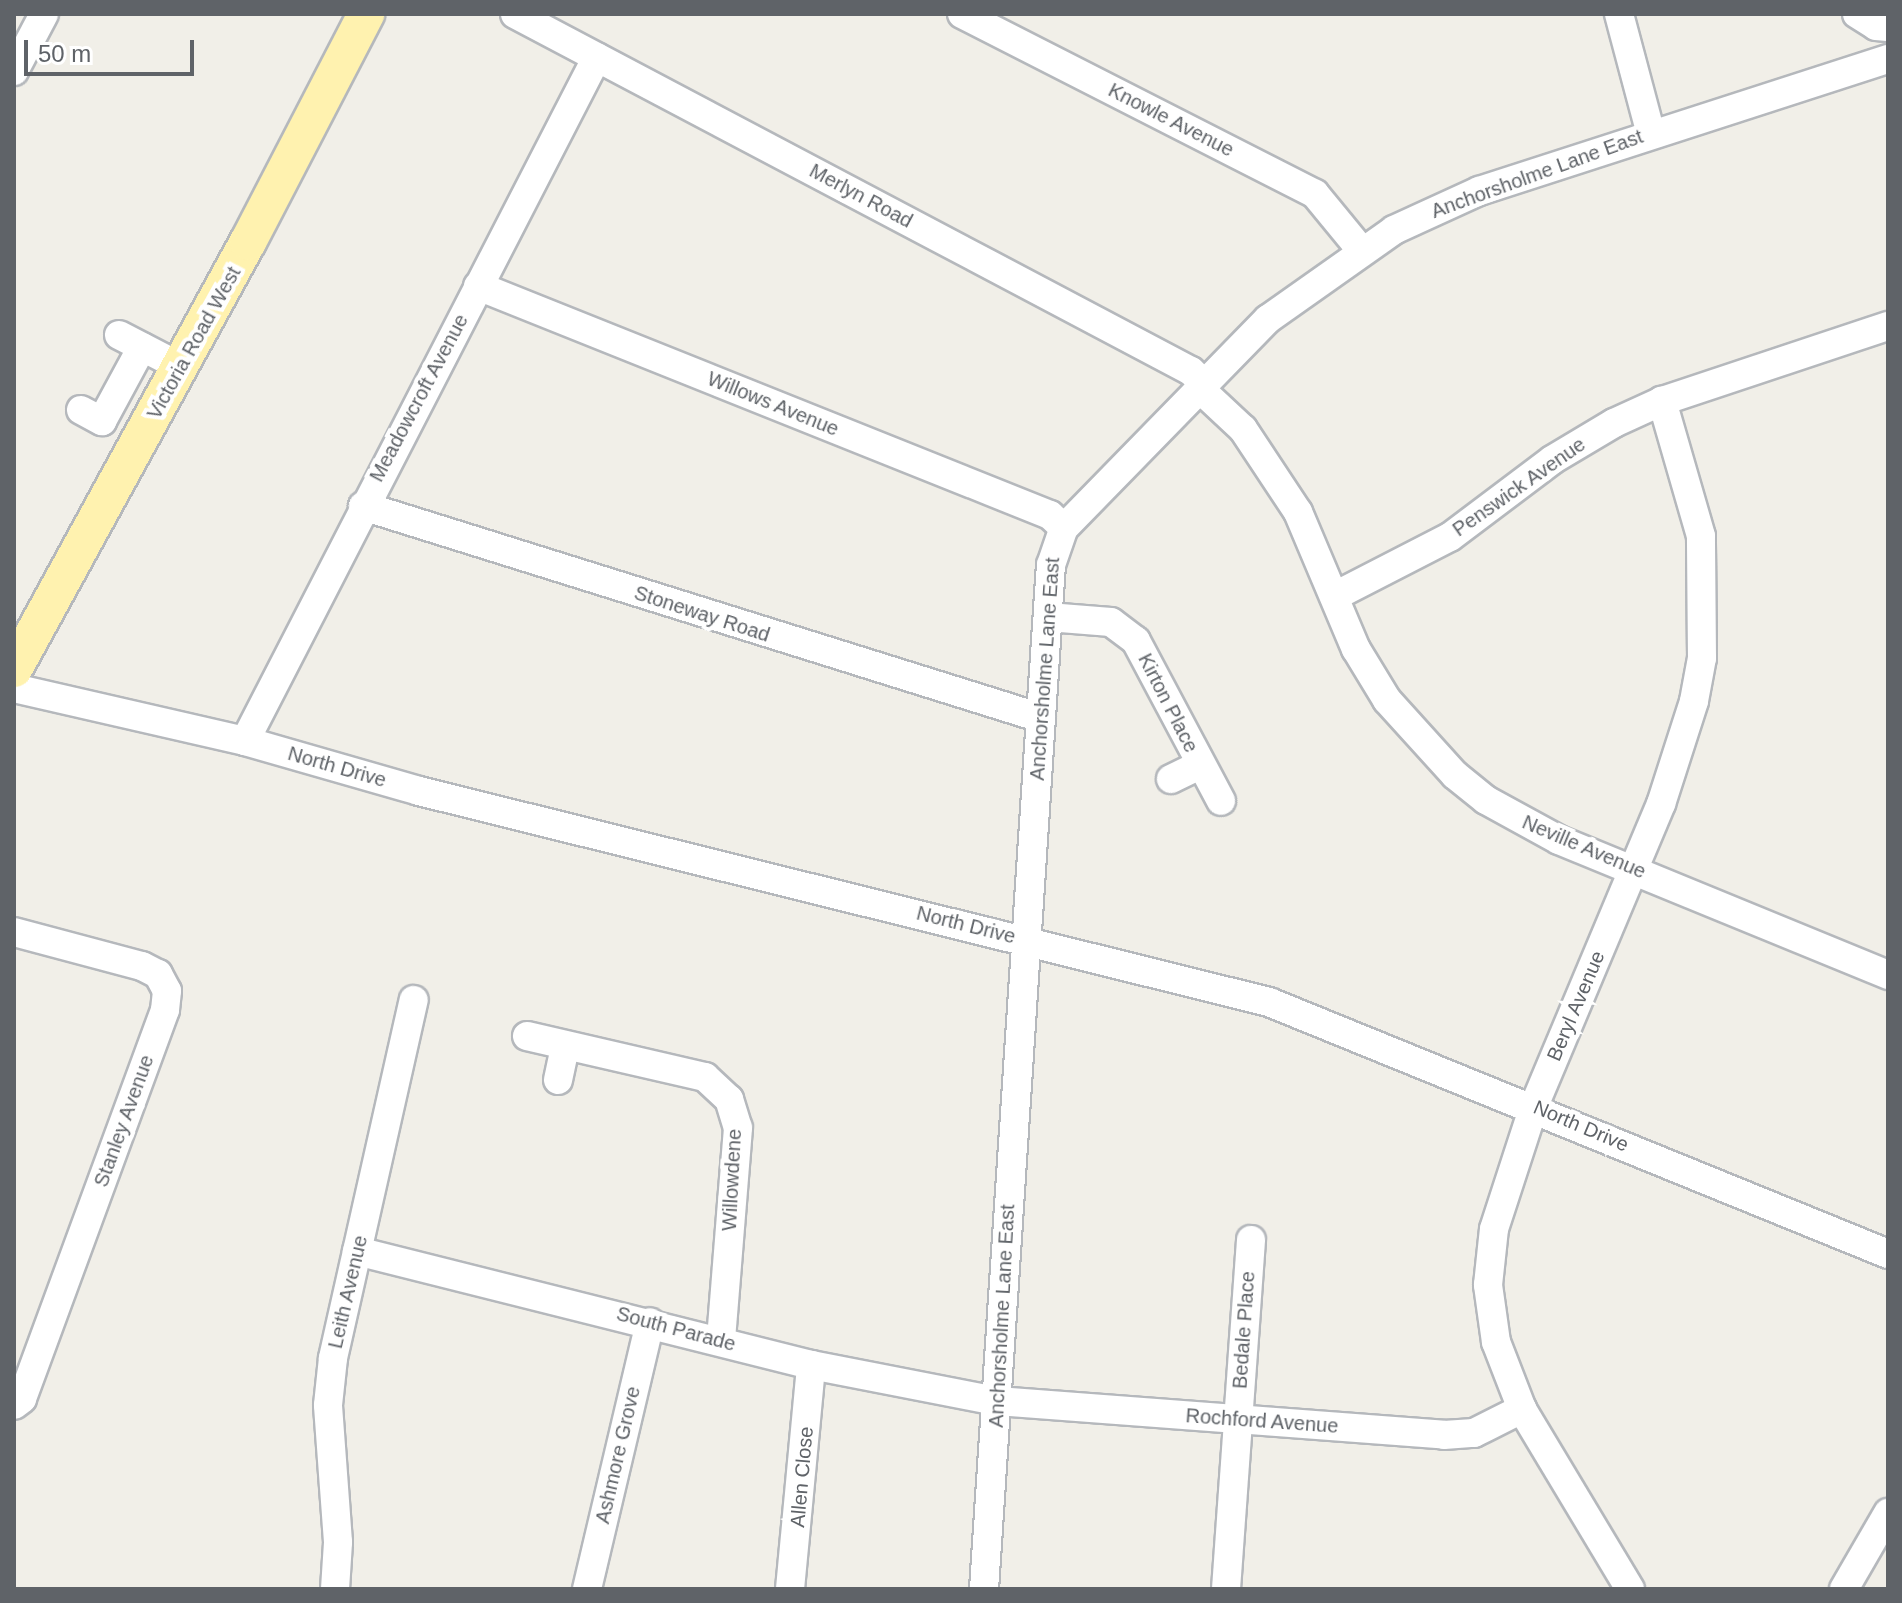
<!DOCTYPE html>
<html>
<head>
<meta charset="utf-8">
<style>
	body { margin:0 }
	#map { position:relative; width:1902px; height:1603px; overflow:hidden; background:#f1efe8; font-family:Arial,sans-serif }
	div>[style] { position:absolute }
	.roads { filter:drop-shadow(2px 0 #b5b8bc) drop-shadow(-2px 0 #b5b8bc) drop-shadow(0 2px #b5b8bc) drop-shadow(0 -2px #b5b8bc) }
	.minor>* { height:28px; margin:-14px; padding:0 14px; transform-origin:14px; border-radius:14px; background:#fff }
	.major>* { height:36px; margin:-18px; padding:0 18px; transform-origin:18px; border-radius:18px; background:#fff2af }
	span { translate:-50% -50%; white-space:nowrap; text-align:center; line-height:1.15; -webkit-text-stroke:8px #fff; paint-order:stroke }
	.street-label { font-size:20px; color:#5f6368 }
	.frame { position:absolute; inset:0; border:16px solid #5f6368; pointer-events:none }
	.scale { position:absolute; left:24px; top:40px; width:170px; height:36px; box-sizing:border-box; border:4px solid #5f6368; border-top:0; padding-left:10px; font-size:24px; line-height:28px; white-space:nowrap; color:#5f6368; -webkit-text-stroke:6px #fff; paint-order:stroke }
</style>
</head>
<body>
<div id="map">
	<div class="roads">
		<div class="minor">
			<div style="left:515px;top:14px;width:764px;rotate:27.84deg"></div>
			<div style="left:1191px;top:371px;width:17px;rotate:45deg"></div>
			<div style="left:962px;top:14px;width:396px;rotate:27deg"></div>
			<div style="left:1315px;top:194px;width:72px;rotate:50.6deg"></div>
			<div style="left:1619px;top:14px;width:124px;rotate:75.1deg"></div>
			<div style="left:1857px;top:14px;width:22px;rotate:32deg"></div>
			<div style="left:1876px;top:26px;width:12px;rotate:5deg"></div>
			<div style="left:14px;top:71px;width:64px;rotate:-62.2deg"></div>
			<div style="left:478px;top:286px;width:616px;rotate:21.82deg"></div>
			<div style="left:1050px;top:515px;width:19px;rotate:43deg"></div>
			<div style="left:119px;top:335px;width:70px;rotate:27.3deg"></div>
			<div style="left:1199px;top:388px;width:60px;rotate:43deg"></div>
			<div style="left:1243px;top:429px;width:100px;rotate:56.5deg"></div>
			<div style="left:1298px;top:512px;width:149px;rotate:67.1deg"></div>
			<div style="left:1356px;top:649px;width:60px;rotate:58.7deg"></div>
			<div style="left:1387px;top:700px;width:101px;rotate:47.8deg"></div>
			<div style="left:1455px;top:775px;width:40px;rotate:39deg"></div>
			<div style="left:1486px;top:800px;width:83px;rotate:28.7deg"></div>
			<div style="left:1559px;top:840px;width:356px;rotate:22.3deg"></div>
			<div style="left:81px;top:410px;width:24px;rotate:28deg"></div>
			<div style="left:102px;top:421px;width:84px;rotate:-61.6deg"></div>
			<div style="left:363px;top:506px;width:710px;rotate:17.36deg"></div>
			<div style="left:1335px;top:596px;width:129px;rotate:-27.2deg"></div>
			<div style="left:1450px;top:537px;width:128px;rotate:-37deg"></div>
			<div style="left:1552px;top:460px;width:72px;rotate:-30.8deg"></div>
			<div style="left:1614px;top:423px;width:53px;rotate:-24.6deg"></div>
			<div style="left:1662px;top:401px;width:238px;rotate:-18.4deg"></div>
			<div style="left:1048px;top:617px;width:63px;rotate:4.5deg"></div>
			<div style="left:1111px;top:622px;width:31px;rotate:37deg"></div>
			<div style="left:1136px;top:641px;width:181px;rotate:62deg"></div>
			<div style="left:14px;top:688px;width:237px;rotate:12.9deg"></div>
			<div style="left:245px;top:741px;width:181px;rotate:16deg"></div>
			<div style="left:419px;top:791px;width:876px;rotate:13.94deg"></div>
			<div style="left:1269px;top:1002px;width:668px;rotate:22.15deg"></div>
			<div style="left:245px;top:741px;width:769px;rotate:-62.77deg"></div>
			<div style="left:1171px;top:779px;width:32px;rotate:-26deg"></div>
			<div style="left:14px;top:932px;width:132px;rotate:14.9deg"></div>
			<div style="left:142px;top:966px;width:18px;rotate:27deg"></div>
			<div style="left:158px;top:974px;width:19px;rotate:62deg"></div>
			<div style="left:167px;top:991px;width:19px;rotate:96deg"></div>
			<div style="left:165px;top:1010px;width:414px;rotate:110.2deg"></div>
			<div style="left:22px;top:1399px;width:10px;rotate:143deg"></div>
			<div style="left:527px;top:1036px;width:183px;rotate:13deg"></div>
			<div style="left:705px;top:1077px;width:33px;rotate:43deg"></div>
			<div style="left:729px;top:1099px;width:30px;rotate:73deg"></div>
			<div style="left:738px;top:1128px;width:213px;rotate:94.6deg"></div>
			<div style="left:558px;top:1080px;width:35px;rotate:-78deg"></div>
			<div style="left:357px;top:1251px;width:468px;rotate:14.1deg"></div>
			<div style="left:811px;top:1365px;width:189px;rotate:11deg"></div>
			<div style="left:997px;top:1401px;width:448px;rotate:4.3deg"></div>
			<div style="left:1444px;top:1435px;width:30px;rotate:-4deg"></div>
			<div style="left:1474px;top:1433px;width:54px;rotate:-26.6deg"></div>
			<div style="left:335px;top:1589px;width:47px;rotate:-86.3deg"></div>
			<div style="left:338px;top:1542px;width:137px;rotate:-94.2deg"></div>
			<div style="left:328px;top:1405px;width:47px;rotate:-83.9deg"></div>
			<div style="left:333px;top:1358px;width:367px;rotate:-77.3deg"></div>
			<div style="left:587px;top:1589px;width:274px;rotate:-76.7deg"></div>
			<div style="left:790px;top:1589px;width:225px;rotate:-84.6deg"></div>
			<div style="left:984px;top:1589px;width:1026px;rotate:-86.26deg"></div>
			<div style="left:1051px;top:565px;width:39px;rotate:-71deg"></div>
			<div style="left:1064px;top:528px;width:292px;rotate:-45.7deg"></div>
			<div style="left:1268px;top:319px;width:154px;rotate:-35.2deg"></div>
			<div style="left:1394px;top:230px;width:94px;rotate:-24.6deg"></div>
			<div style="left:1479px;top:191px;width:430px;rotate:-17.9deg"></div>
			<div style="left:1226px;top:1589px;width:350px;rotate:-85.9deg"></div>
			<div style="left:1630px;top:1589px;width:210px;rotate:-121deg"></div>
			<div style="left:1522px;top:1409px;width:72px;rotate:-111.2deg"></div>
			<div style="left:1496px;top:1342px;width:58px;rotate:-98deg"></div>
			<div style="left:1488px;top:1285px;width:56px;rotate:-83.9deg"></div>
			<div style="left:1494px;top:1229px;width:129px;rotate:-72deg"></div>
			<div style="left:1534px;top:1106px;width:328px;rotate:-67.2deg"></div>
			<div style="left:1661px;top:804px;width:108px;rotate:-72.2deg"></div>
			<div style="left:1694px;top:701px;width:44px;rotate:-79.5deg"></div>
			<div style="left:1702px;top:658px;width:122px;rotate:-90.5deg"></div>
			<div style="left:1701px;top:536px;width:141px;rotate:-106.1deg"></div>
			<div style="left:1844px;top:1589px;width:88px;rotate:-59.9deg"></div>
		</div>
		<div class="major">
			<div style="left:14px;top:669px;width:487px;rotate:-61.3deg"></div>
			<div style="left:248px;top:242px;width:257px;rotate:-62.6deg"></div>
		</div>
	</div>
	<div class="street-label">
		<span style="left:1171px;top:120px;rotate:27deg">Knowle Avenue</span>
		<span style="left:1537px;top:174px;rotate:-20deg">Anchorsholme Lane East</span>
		<span style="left:861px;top:196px;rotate:28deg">Merlyn Road</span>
		<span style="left:194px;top:343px;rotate:-61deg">Victoria Road West</span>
		<span style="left:419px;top:398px;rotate:-62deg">Meadowcroft Avenue</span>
		<span style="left:773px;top:404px;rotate:22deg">Willows Avenue</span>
		<span style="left:1519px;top:487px;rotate:-35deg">Penswick Avenue</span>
		<span style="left:702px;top:614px;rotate:18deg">Stoneway Road</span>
		<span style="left:1045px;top:669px;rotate:-86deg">Anchorsholme Lane East</span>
		<span style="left:1168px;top:703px;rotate:63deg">Kirton Place</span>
		<span style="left:337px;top:767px;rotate:16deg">North Drive</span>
		<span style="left:1584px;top:847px;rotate:23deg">Neville Avenue</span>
		<span style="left:966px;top:925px;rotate:14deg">North Drive</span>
		<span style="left:1576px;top:1006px;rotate:-67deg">Beryl Avenue</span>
		<span style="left:124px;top:1121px;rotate:-70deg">Stanley Avenue</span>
		<span style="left:1581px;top:1126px;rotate:23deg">North Drive</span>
		<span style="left:732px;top:1180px;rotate:-87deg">Willowdene</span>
		<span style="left:348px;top:1292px;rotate:-77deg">Leith Avenue</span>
		<span style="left:1002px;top:1316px;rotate:-87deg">Anchorsholme Lane East</span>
		<span style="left:676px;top:1329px;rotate:15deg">South Parade</span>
		<span style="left:1244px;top:1330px;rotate:-86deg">Bedale Place</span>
		<span style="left:1262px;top:1421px;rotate:4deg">Rochford Avenue</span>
		<span style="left:618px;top:1455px;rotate:-77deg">Ashmore Grove</span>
		<span style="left:802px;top:1477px;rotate:-85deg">Allen Close</span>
	</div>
	<div class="frame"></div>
	<div class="scale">50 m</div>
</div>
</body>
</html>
